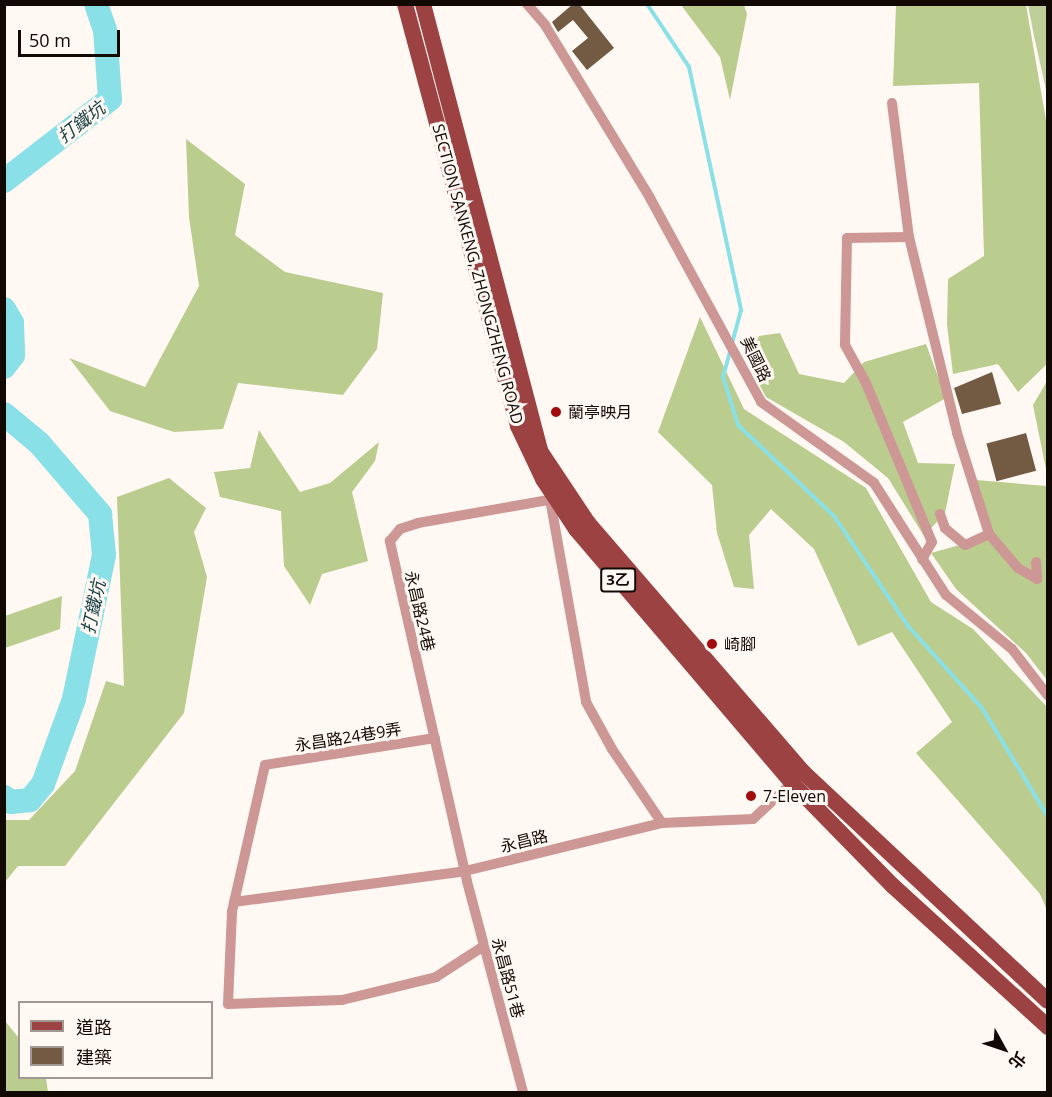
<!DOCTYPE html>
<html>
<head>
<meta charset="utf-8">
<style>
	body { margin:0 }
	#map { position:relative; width:1052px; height:1097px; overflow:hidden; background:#fff8f3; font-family:"Open Sans","Noto Sans TC",sans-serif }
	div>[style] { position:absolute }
	.green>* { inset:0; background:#bece98 }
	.forest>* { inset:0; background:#bbcc8f }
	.stream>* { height:4px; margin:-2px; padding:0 2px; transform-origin:2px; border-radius:2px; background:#8ae0e7 }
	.river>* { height:24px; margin:-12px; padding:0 12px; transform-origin:12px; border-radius:12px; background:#8ae0e7 }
	.building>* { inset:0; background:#735a43; transform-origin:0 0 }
	.street>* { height:10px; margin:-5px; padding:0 5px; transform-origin:5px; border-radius:5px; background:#cd9795 }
	.primary>* { height:16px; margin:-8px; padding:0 8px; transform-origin:8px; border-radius:8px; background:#9d4243 }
	.dots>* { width:16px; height:16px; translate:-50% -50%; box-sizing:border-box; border:3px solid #fff8f3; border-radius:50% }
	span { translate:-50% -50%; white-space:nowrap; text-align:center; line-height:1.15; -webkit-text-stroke:6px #fff8f3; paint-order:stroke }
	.shield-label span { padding:2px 4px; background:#fff8f3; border:2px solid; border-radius:4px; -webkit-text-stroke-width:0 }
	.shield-label { font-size:15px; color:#120903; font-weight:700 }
	.street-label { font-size:16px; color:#120903 }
	.poi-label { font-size:16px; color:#120903 }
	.left { translate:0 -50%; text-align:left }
	.water-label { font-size:18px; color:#163f43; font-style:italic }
	.frame { position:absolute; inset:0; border:6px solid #120903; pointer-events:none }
	.legend { position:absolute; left:18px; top:1001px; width:195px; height:78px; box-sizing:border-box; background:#fff8f3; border:2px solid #a09893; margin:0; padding:8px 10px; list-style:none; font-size:18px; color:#120903 }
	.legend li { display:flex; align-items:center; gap:12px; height:30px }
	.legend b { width:30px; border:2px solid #a09893 }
	.north { position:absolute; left:974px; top:1019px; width:60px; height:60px; -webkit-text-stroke:4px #fff8f3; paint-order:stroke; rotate:130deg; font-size:16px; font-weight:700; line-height:24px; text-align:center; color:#120903 }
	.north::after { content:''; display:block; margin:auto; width:21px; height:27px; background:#120903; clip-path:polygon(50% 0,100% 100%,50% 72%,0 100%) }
	.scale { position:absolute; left:18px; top:30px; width:102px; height:27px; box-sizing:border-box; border:3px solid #120903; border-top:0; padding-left:8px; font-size:18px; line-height:21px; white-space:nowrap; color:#120903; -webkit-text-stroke:4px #fff8f3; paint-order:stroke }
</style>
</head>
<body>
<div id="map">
	<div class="green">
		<div style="clip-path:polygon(1028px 5px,1047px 5px,1047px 94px,1034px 36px)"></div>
	</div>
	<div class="forest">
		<div style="clip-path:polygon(681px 5px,744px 5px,747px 14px,730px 100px,720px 57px)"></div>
		<div style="clip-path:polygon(896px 5px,1026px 5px,1047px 126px,1048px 363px,1018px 392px,998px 364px,953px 374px,947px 325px,948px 279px,984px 256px,979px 83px,893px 86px)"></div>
		<div style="clip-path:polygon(186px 139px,245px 184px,235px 235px,285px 272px,383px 293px,377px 349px,343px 395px,238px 383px,223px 429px,174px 432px,110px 411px,69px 358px,145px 387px,199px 286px,189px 217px)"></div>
		<div style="clip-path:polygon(700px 317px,744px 409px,866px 488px,931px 602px,973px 629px,1047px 707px,1047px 910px,1040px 894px,916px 753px,952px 722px,892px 632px,858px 646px,814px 549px,771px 509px,749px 535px,754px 589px,734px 587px,717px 533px,712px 485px,658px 432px)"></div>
		<div style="clip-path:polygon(780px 333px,799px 374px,844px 383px,864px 362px,926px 344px,946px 398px,903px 422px,918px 463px,955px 464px,945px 513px,924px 536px,888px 478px,844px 442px,766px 397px,748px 364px,759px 336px)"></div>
		<div style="clip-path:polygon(1047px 381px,1047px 474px,1033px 405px)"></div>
		<div style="clip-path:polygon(259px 430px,300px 492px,330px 483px,379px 442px,375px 461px,352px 492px,368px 561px,322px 574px,310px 605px,284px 566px,281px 511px,220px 497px,214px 472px,250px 468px)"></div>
		<div style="clip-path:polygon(169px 478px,206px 508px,194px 532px,207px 577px,184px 713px,65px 866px,18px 866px,5px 882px,5px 820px,29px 820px,75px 771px,106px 681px,124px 686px,117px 497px)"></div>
		<div style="clip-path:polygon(976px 480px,1047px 486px,1047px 680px,1026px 653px,956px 589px,931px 553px,985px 538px)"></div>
		<div style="clip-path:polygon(62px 596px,60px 629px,5px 648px,5px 616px)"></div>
		<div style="clip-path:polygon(5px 1021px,19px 1038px,20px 1078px,46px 1078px,48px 1092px,5px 1092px)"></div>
	</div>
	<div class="stream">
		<div style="left:647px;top:4px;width:76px;rotate:56.3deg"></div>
		<div style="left:689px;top:67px;width:249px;rotate:77.9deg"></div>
		<div style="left:741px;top:310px;width:35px;rotate:105deg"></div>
		<div style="left:730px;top:352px;width:26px;rotate:106deg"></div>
		<div style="left:723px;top:377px;width:50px;rotate:72.6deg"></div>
		<div style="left:738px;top:425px;width:132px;rotate:43.5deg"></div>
		<div style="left:834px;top:516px;width:133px;rotate:56.1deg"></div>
		<div style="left:908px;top:626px;width:110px;rotate:47.9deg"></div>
		<div style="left:982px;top:708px;width:127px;rotate:58.8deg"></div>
	</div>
	<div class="river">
		<div style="left:4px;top:181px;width:134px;rotate:-37.7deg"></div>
		<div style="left:110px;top:99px;width:69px;rotate:-94.1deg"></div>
		<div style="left:105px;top:30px;width:28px;rotate:-109deg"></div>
		<div style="left:4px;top:309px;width:16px;rotate:60deg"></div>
		<div style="left:12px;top:323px;width:32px;rotate:88deg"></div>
		<div style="left:13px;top:355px;width:15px;rotate:127deg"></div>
		<div style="left:4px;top:414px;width:45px;rotate:39.6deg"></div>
		<div style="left:39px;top:443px;width:94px;rotate:49.3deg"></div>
		<div style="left:100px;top:514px;width:41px;rotate:84.4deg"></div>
		<div style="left:104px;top:555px;width:147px;rotate:101.8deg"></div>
		<div style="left:74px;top:699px;width:90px;rotate:110deg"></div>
		<div style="left:43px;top:784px;width:21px;rotate:129deg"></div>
		<div style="left:30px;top:800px;width:19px;rotate:174deg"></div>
		<div style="left:11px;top:802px;width:9px;rotate:-144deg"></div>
	</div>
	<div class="building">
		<div style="clip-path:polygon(573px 4px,579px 4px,614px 48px,587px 70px,572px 51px,588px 38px,573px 20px,558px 32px,552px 22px)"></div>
		<div style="clip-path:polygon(992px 372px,1001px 404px,962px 414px,954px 388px)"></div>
		<div style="left:1026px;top:433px;width:39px;height:41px;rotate:75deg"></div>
	</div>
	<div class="street">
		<div style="left:527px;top:4px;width:28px;rotate:49deg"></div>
		<div style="left:545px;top:25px;width:202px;rotate:58.7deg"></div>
		<div style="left:650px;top:198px;width:232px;rotate:61.4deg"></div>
		<div style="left:761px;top:402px;width:139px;rotate:35.6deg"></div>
		<div style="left:874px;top:483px;width:133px;rotate:57.3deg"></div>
		<div style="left:946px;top:595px;width:85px;rotate:39.3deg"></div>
		<div style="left:1012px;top:649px;width:59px;rotate:52.5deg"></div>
		<div style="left:892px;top:103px;width:135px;rotate:82.8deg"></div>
		<div style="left:909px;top:237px;width:62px;rotate:179.1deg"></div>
		<div style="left:847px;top:238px;width:107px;rotate:91.1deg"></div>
		<div style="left:845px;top:345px;width:43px;rotate:61.1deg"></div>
		<div style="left:866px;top:383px;width:172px;rotate:67.5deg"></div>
		<div style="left:932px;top:542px;width:20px;rotate:120deg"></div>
		<div style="left:909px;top:237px;width:202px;rotate:76.2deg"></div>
		<div style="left:957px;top:433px;width:106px;rotate:72.4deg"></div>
		<div style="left:989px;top:534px;width:26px;rotate:155deg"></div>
		<div style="left:965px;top:545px;width:26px;rotate:-140deg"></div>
		<div style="left:945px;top:528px;width:15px;rotate:-110deg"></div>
		<div style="left:550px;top:499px;width:206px;rotate:79.9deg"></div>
		<div style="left:586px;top:702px;width:54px;rotate:61deg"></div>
		<div style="left:612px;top:749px;width:89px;rotate:56deg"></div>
		<div style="left:989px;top:534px;width:45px;rotate:49.5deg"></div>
		<div style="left:1018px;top:568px;width:22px;rotate:30deg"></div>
		<div style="left:1037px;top:579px;width:17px;rotate:-93deg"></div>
		<div style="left:435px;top:738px;width:172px;rotate:171deg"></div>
		<div style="left:265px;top:765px;width:151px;rotate:102.7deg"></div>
		<div style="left:232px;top:912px;width:92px;rotate:92.5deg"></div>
		<div style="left:228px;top:1004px;width:114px;rotate:-2deg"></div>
		<div style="left:342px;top:1000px;width:97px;rotate:-13.7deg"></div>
		<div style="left:436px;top:977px;width:57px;rotate:-32.9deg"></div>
		<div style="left:234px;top:902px;width:233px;rotate:-7.6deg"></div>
		<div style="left:465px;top:871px;width:203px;rotate:-13.7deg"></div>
		<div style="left:662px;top:823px;width:91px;rotate:-2.5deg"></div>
		<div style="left:753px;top:819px;width:59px;rotate:-42.9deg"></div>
		<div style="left:523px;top:1092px;width:218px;rotate:-104.9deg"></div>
		<div style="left:467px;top:881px;width:349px;rotate:-102.8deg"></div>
		<div style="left:390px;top:541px;width:16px;rotate:-50deg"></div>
		<div style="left:400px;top:529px;width:19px;rotate:-18deg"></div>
		<div style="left:418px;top:523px;width:144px;rotate:-10deg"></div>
	</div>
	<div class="primary">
		<div style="left:405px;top:4px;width:437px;rotate:75deg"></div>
		<div style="left:518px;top:426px;width:59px;rotate:64.7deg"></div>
		<div style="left:543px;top:479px;width:60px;rotate:56.6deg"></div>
		<div style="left:576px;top:529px;width:333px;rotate:49.6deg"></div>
		<div style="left:792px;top:783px;width:144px;rotate:45.6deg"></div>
		<div style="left:893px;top:886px;width:210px;rotate:42.3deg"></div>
		<div style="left:423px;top:4px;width:462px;rotate:75.3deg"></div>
		<div style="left:540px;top:451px;width:87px;rotate:56.3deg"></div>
		<div style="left:588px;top:523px;width:329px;rotate:49.2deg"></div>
		<div style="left:803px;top:772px;width:335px;rotate:43.1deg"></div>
	</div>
	<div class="dots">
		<div style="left:556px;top:412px;background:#a30a0d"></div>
		<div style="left:712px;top:644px;background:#a30a0d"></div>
		<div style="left:751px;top:796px;background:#a30a0d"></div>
	</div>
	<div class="shield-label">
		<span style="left:618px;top:580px">3乙</span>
	</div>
	<div class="street-label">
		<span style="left:478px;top:274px;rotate:75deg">SECTION SANKENG, ZHONGZHENG ROAD</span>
		<span style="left:756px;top:359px;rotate:64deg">美國路</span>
		<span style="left:420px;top:611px;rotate:77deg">永昌路24巷</span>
		<span style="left:348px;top:737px;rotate:-9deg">永昌路24巷9弄</span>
		<span style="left:524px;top:841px;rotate:-14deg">永昌路</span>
		<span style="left:508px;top:978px;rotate:75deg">永昌路51巷</span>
	</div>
	<div class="poi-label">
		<span class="left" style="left:568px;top:412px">蘭亭映月</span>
		<span class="left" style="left:724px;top:644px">崎腳</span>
		<span class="left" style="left:763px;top:796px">7-Eleven</span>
	</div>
	<div class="water-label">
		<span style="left:81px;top:122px;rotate:-38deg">打鐵坑</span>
		<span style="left:93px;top:607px;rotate:-78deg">打鐵坑</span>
	</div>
	<div class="frame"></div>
	<ul class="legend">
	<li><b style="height:8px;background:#9d4243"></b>道路</li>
	<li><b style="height:16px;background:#735a43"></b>建築</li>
	</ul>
	<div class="north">北</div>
	<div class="scale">50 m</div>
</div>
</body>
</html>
